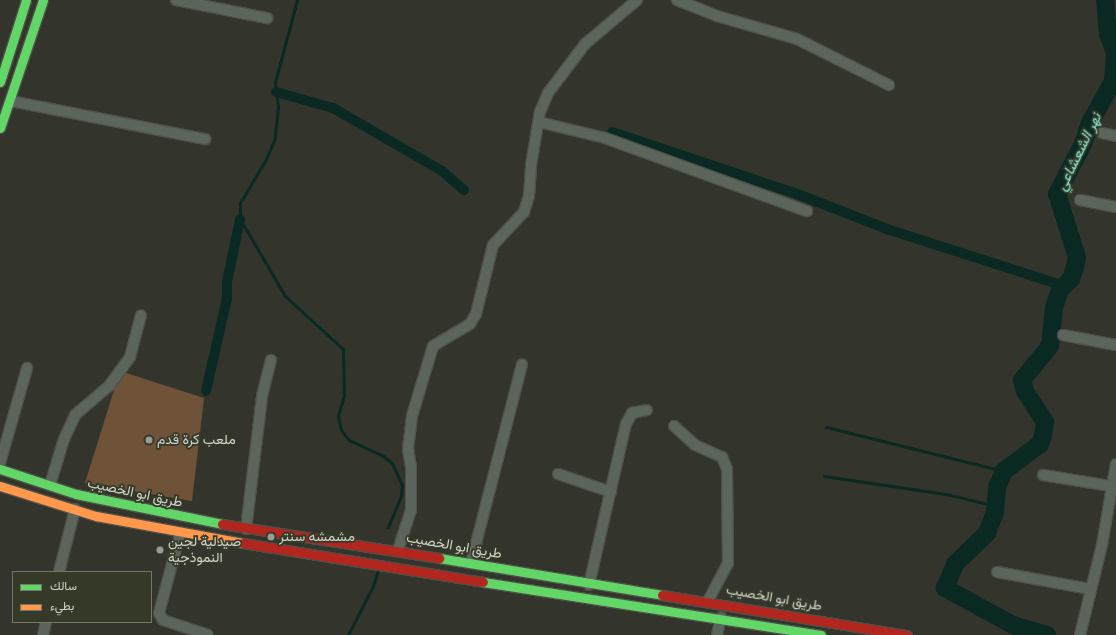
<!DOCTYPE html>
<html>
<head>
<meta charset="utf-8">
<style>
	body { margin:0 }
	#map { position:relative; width:1116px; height:635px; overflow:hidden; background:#33352c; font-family:"Fira Sans Condensed",Vazirmatn,sans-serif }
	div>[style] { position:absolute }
	.green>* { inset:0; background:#6f5339 }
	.stream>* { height:3px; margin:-1.5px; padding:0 1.5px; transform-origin:1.5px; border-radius:1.5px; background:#092922 }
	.canal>* { height:10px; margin:-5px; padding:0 5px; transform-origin:5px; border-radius:5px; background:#092922 }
	.river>* { height:18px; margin:-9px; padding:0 9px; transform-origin:9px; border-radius:9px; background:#092922 }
	.roads { filter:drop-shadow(1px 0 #4e5149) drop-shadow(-1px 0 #4e5149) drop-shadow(0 1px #4e5149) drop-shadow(0 -1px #4e5149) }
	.street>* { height:10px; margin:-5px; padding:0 5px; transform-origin:5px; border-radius:5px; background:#5b655b }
	.fast>* { height:9px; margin:-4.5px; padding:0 4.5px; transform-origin:4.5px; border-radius:4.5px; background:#63d668 }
	.slow>* { height:9px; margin:-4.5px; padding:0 4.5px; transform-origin:4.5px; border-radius:4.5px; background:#ff974d }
	.jam>* { height:9px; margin:-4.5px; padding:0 4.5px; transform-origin:4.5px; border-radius:4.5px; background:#b3261e }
	.dots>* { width:11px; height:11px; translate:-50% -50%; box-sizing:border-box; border:2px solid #353928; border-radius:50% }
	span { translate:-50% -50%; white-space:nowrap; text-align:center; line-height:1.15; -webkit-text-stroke:3.5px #353928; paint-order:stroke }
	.poi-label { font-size:14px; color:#d0d3c9 }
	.left { translate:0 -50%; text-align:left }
	.street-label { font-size:14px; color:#d0d3c9 }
	.water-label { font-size:15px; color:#86e8d2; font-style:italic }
	.legend { position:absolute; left:12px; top:571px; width:140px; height:52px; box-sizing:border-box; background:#353928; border:1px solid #737768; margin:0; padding:5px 7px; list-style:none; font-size:12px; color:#d0d3c9 }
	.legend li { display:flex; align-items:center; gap:8px; height:20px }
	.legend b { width:20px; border:1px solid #737768 }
</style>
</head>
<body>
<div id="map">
	<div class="green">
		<div style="clip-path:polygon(120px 371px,204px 398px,192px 501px,85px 483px)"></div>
	</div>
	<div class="stream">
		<div style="left:297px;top:0;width:85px;rotate:105deg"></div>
		<div style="left:275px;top:82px;width:25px;rotate:83deg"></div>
		<div style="left:278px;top:107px;width:31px;rotate:96deg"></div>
		<div style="left:275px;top:138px;width:25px;rotate:113deg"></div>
		<div style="left:265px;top:161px;width:49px;rotate:120.8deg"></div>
		<div style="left:240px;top:203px;width:16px;rotate:90deg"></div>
		<div style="left:240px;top:219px;width:89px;rotate:59.7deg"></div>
		<div style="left:285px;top:296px;width:79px;rotate:42.4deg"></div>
		<div style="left:343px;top:349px;width:46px;rotate:88.8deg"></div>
		<div style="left:344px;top:395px;width:22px;rotate:106deg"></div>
		<div style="left:338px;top:416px;width:14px;rotate:78deg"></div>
		<div style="left:341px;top:430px;width:13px;rotate:51deg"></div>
		<div style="left:349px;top:440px;width:38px;rotate:25deg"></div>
		<div style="left:383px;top:456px;width:11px;rotate:38deg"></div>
		<div style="left:392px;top:463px;width:24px;rotate:66deg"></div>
		<div style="left:402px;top:485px;width:11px;rotate:95deg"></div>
		<div style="left:401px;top:496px;width:34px;rotate:113deg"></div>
		<div style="left:826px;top:427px;width:183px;rotate:13.9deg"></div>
		<div style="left:824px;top:476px;width:123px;rotate:8.4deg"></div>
		<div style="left:946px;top:494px;width:51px;rotate:13.5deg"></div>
		<div style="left:348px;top:635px;width:55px;rotate:-63deg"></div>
		<div style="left:373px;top:586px;width:17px;rotate:-73deg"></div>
	</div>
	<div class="canal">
		<div style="left:276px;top:92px;width:59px;rotate:15.7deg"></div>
		<div style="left:333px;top:108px;width:126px;rotate:30deg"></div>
		<div style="left:442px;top:171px;width:29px;rotate:41deg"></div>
		<div style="left:612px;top:132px;width:198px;rotate:18.5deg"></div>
		<div style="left:800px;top:195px;width:97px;rotate:21.3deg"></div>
		<div style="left:890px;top:230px;width:183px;rotate:17.8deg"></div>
		<div style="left:206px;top:391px;width:95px;rotate:-77.3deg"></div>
		<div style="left:227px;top:298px;width:16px;rotate:-90deg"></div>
		<div style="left:227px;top:282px;width:64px;rotate:-78.3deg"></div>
	</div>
	<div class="river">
		<div style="left:1047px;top:635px;width:33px;rotate:-164deg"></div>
		<div style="left:1015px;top:626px;width:80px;rotate:-151.5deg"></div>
		<div style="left:945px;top:588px;width:26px;rotate:-67deg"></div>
		<div style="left:955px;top:564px;width:45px;rotate:-44.1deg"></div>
		<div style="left:987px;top:533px;width:22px;rotate:-69deg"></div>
		<div style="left:995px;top:512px;width:25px;rotate:-85deg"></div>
		<div style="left:997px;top:487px;width:17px;rotate:-66deg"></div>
		<div style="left:1004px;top:471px;width:45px;rotate:-36.9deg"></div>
		<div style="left:1040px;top:444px;width:9px;rotate:-72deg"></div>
		<div style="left:1043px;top:435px;width:13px;rotate:-81deg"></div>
		<div style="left:1045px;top:422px;width:37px;rotate:-123deg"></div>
		<div style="left:1025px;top:391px;width:11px;rotate:-105deg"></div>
		<div style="left:1022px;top:380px;width:44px;rotate:-50.5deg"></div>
		<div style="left:1050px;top:346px;width:38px;rotate:-84deg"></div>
		<div style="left:1054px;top:308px;width:19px;rotate:-72deg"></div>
		<div style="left:1060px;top:290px;width:16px;rotate:-45deg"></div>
		<div style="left:1071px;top:279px;width:13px;rotate:-72deg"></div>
		<div style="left:1075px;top:267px;width:10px;rotate:-79deg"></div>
		<div style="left:1077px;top:257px;width:66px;rotate:-107.6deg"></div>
		<div style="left:1057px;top:194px;width:56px;rotate:-62.5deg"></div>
		<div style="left:1083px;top:144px;width:22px;rotate:-72deg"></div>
		<div style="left:1090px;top:123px;width:48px;rotate:-61.3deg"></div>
		<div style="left:1113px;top:81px;width:28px;rotate:-86deg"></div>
		<div style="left:1115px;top:53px;width:20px;rotate:-110deg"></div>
		<div style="left:1108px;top:34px;width:34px;rotate:-95deg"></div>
	</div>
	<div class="roads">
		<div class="street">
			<div style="left:176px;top:0;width:93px;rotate:11.2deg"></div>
			<div style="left:677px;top:0;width:43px;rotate:21.8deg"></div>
			<div style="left:717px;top:16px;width:83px;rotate:16deg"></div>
			<div style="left:797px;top:39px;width:103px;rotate:26.6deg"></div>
			<div style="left:11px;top:101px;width:198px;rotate:11.1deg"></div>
			<div style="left:539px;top:122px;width:68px;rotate:13.6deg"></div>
			<div style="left:605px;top:138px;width:215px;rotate:19.9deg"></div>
			<div style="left:1102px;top:133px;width:14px;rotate:12deg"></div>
			<div style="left:1080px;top:200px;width:37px;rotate:11deg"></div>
			<div style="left:1063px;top:335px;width:54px;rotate:10.7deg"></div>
			<div style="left:674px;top:426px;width:28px;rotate:42deg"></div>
			<div style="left:695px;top:445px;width:30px;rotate:24deg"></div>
			<div style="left:722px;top:457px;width:13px;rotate:67deg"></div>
			<div style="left:727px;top:469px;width:94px;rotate:89.4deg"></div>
			<div style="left:728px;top:563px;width:43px;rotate:117.8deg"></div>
			<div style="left:0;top:463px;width:99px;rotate:-74.1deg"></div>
			<div style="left:558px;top:474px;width:56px;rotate:18.8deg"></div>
			<div style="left:1043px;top:475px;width:69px;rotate:9.2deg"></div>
			<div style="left:50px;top:485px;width:48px;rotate:-73.1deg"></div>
			<div style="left:64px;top:439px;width:26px;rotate:-65deg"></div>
			<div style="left:75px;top:415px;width:45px;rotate:-40.5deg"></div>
			<div style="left:109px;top:386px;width:36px;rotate:-54deg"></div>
			<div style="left:130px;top:357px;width:43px;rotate:-75.3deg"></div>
			<div style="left:246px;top:529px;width:134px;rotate:-83.1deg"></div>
			<div style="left:262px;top:396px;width:37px;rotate:-76deg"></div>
			<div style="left:180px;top:534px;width:82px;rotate:104.9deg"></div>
			<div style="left:159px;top:613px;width:8px;rotate:60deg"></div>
			<div style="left:163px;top:620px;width:47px;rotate:18.4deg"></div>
			<div style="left:398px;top:550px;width:42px;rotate:-72deg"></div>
			<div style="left:411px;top:510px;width:43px;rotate:-90deg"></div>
			<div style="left:411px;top:467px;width:18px;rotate:-99deg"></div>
			<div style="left:408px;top:449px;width:33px;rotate:-83deg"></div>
			<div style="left:412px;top:416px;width:73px;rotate:-73.3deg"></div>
			<div style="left:433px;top:346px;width:43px;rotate:-30.7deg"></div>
			<div style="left:470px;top:324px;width:12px;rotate:-59deg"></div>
			<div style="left:476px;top:314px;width:71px;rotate:-76.2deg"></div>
			<div style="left:493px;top:245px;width:45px;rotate:-46.8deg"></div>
			<div style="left:524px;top:212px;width:17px;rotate:-73deg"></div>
			<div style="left:529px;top:196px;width:31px;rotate:-86deg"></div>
			<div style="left:531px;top:165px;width:54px;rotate:-80.4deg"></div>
			<div style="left:540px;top:112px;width:21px;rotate:-67deg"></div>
			<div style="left:548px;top:93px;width:61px;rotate:-52.9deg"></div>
			<div style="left:585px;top:44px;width:68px;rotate:-40.2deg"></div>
			<div style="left:471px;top:563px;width:205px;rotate:-75.6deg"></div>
			<div style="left:59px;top:572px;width:65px;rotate:-75.7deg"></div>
			<div style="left:997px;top:572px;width:95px;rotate:10.4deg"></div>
			<div style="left:589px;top:585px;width:165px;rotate:-77.1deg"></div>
			<div style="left:626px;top:424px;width:13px;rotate:-61deg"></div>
			<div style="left:632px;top:413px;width:15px;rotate:-11deg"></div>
			<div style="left:43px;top:635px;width:13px;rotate:-77deg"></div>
			<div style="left:717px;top:635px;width:18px;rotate:-77deg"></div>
			<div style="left:1080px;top:635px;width:93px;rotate:-76.3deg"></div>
			<div style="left:1102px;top:545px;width:82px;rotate:-80.2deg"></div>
		</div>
		<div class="fast">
			<div style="left:0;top:82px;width:86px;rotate:-72.4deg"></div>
			<div style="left:0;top:128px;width:135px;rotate:-71.4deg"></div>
			<div style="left:0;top:469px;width:80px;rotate:18.2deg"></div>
			<div style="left:76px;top:494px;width:149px;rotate:11.6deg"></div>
			<div style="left:439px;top:558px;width:226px;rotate:9.4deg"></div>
			<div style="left:483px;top:582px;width:342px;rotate:8.9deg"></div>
		</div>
		<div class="slow">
			<div style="left:0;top:486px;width:101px;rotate:17.4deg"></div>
			<div style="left:96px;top:516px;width:149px;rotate:10.4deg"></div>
		</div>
		<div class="jam">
			<div style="left:222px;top:524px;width:220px;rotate:8.9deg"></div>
			<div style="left:243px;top:543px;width:243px;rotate:9.2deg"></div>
			<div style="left:662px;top:595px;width:248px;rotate:9.3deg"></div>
		</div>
	</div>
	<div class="dots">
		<div style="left:149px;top:440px;background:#999c92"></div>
		<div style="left:271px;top:537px;background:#999c92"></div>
		<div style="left:160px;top:550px;background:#999c92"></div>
	</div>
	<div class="poi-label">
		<span class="left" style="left:157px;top:440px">ملعب كرة قدم</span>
		<span class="left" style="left:279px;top:537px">مشمشه سنتر</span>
		<span class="left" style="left:168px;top:550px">صيدلية لجين<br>النموذجية</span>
	</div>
	<div class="street-label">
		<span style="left:135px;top:493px;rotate:12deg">طريق ابو الخصيب</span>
		<span style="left:454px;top:546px;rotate:10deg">طريق ابو الخصيب</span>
		<span style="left:774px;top:598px;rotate:10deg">طريق ابو الخصيب</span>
	</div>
	<div class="water-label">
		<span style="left:1079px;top:152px;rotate:-64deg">نهر الشعشاعي</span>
	</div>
	<ul class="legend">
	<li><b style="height:5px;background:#63d668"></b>سالك</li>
	<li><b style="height:5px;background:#ff974d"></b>بطيء</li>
	</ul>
</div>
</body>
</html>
